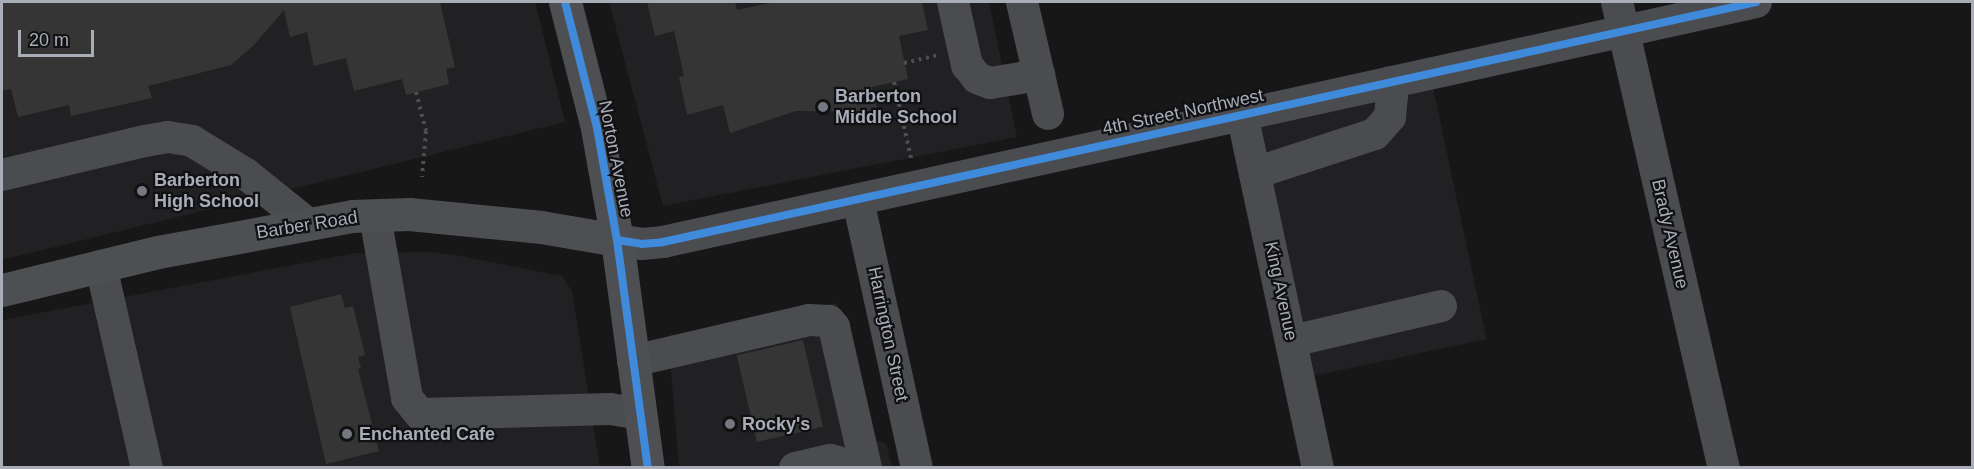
<!DOCTYPE html>
<html>
<head>
<meta charset="utf-8">
<style>
	body { margin:0 }
	#map { position:relative; width:1974px; height:469px; overflow:hidden; background:#171717; font-family:Helvetica,sans-serif }
	div>[style] { position:absolute }
	.built>* { inset:0; background:#212123; transform-origin:0 0 }
	.building>* { inset:0; background:#353536; transform-origin:0 0 }
	.path>* { height:4px; margin-top:-2px; transform-origin:0; background:repeating-linear-gradient(90deg,#4d4e52 0 3px,transparent 0 7.5px) }
	.minor>* { height:32px; margin:-16px; padding:0 16px; transform-origin:16px; border-radius:16px; background:#4b4c50 }
	.major>* { height:33px; margin:-16.5px; padding:0 16.5px; transform-origin:16.5px; border-radius:16.5px; background:#4d4f52 }
	.cycleway>* { height:8px; margin:-4px; padding:0 4px; transform-origin:4px; border-radius:4px; background:#408adc }
	.dots>* { width:16px; height:16px; translate:-50% -50%; box-sizing:border-box; border:3px solid #111113; border-radius:50% }
	span { translate:-50% -50%; white-space:nowrap; text-align:center; line-height:1.15; -webkit-text-stroke:4.5px #111113; paint-order:stroke }
	.poi-label { font-size:18px; color:#a8adb8; font-weight:700 }
	.left { translate:0 -50%; text-align:left }
	.street-label { font-size:18px; color:#a8adb8 }
	.frame { position:absolute; inset:0; border:3px solid #a8adb8; pointer-events:none }
	.scale { position:absolute; left:18px; top:30px; width:76px; height:27px; box-sizing:border-box; border:3px solid #a8adb8; border-top:0; padding-left:8px; font-size:18px; line-height:21px; white-space:nowrap; color:#a8adb8; -webkit-text-stroke:4px #111113; paint-order:stroke }
</style>
</head>
<body>
<div id="map">
	<div class="built">
		<div style="clip-path:polygon(2px 2px,535px 2px,565px 122px,2px 260px)"></div>
		<div style="clip-path:polygon(609px 2px,989px 2px,1017px 137px,663px 206px)"></div>
		<div style="left:1430px;top:73px;width:272px;height:192px;rotate:78deg"></div>
		<div style="clip-path:polygon(430px 252px,455px 255px,562px 276px,572px 291px,600px 467px,2px 468px,2px 320px,356px 253px)"></div>
		<div style="clip-path:polygon(835px 303px,845px 318px,868px 439px,886px 443px,892px 467px,679px 467px,668px 336px)"></div>
	</div>
	<div class="building">
		<div style="clip-path:polygon(2px 2px,440px 2px,455px 67px,446px 69px,449px 84px,406px 95px,402px 79px,354px 91px,346px 58px,314px 66px,307px 32px,290px 37px,284px 10px,254px 45px,231px 65px,148px 86px,152px 98px,71px 116px,69px 105px,18px 117px,11px 89px,2px 91px)"></div>
		<div style="clip-path:polygon(647px 2px,735px 2px,737px 10px,775px 2px,922px 2px,928px 30px,899px 36px,908px 79px,872px 87px,878px 112px,796px 111px,730px 133px,723px 105px,687px 115px,679px 77px,684px 76px,674px 31px,655px 36px)"></div>
		<div style="clip-path:polygon(341px 294px,345px 308px,353px 306px,365px 355px,358px 357px,361px 368px,358px 369px,379px 451px,326px 464px,290px 307px)"></div>
		<div style="left:803px;top:340px;width:89px;height:68px;rotate:77deg"></div>
	</div>
	<div class="path">
		<div style="left:904px;top:63px;width:35px;rotate:-13deg"></div>
		<div style="left:894px;top:82px;width:78px;rotate:77.4deg"></div>
		<div style="left:416px;top:92px;width:40px;rotate:75.6deg"></div>
		<div style="left:426px;top:131px;width:46px;rotate:95deg"></div>
	</div>
	<div class="minor">
		<div style="left:953px;top:2px;width:65px;rotate:77.5deg"></div>
		<div style="left:967px;top:65px;width:16px;rotate:52deg"></div>
		<div style="left:977px;top:78px;width:14px;rotate:21deg"></div>
		<div style="left:990px;top:83px;width:50px;rotate:-9.3deg"></div>
		<div style="left:1022px;top:2px;width:115px;rotate:76.9deg"></div>
		<div style="left:1617px;top:2px;width:478px;rotate:77.1deg"></div>
		<div style="left:1242px;top:114px;width:362px;rotate:77.9deg"></div>
		<div style="left:1255px;top:173px;width:126px;rotate:-18deg"></div>
		<div style="left:1375px;top:134px;width:23px;rotate:-49deg"></div>
		<div style="left:1390px;top:117px;width:21px;rotate:-85deg"></div>
		<div style="left:1392px;top:96px;width:14px;rotate:-102deg"></div>
		<div style="left:2px;top:175px;width:147px;rotate:-13.4deg"></div>
		<div style="left:145px;top:141px;width:23px;rotate:-10deg"></div>
		<div style="left:168px;top:137px;width:24px;rotate:9deg"></div>
		<div style="left:192px;top:141px;width:63px;rotate:31.4deg"></div>
		<div style="left:246px;top:174px;width:78px;rotate:38.8deg"></div>
		<div style="left:858px;top:200px;width:274px;rotate:77.6deg"></div>
		<div style="left:375px;top:216px;width:185px;rotate:80deg"></div>
		<div style="left:407px;top:398px;width:21px;rotate:51deg"></div>
		<div style="left:420px;top:414px;width:190px;rotate:-1.5deg"></div>
		<div style="left:610px;top:409px;width:31px;rotate:9deg"></div>
		<div style="left:617px;top:240px;width:25px;rotate:9deg"></div>
		<div style="left:642px;top:244px;width:21px;rotate:-5deg"></div>
		<div style="left:663px;top:242px;width:1119px;rotate:-12.38deg"></div>
		<div style="left:101px;top:266px;width:207px;rotate:77.2deg"></div>
		<div style="left:1292px;top:341px;width:153px;rotate:-13.2deg"></div>
		<div style="left:633px;top:361px;width:181px;rotate:-13.1deg"></div>
		<div style="left:809px;top:320px;width:20px;rotate:3deg"></div>
		<div style="left:829px;top:321px;width:8px;rotate:50deg"></div>
		<div style="left:834px;top:327px;width:145px;rotate:77.2deg"></div>
		<div style="left:795px;top:468px;width:36px;rotate:-13deg"></div>
		<div style="left:830px;top:460px;width:31px;rotate:15deg"></div>
	</div>
	<div class="major">
		<div style="left:565px;top:2px;width:130px;rotate:75.7deg"></div>
		<div style="left:597px;top:128px;width:114px;rotate:79.9deg"></div>
		<div style="left:617px;top:240px;width:230px;rotate:82.3deg"></div>
		<div style="left:2px;top:290px;width:161px;rotate:-13.7deg"></div>
		<div style="left:158px;top:252px;width:197px;rotate:-10.5deg"></div>
		<div style="left:352px;top:216px;width:57px;rotate:-2deg"></div>
		<div style="left:409px;top:214px;width:133px;rotate:5.6deg"></div>
		<div style="left:541px;top:227px;width:77px;rotate:9.7deg"></div>
	</div>
	<div class="cycleway">
		<div style="left:565px;top:2px;width:130px;rotate:75.7deg"></div>
		<div style="left:597px;top:128px;width:114px;rotate:79.9deg"></div>
		<div style="left:617px;top:240px;width:230px;rotate:82.3deg"></div>
		<div style="left:617px;top:240px;width:25px;rotate:9deg"></div>
		<div style="left:642px;top:244px;width:21px;rotate:-5deg"></div>
		<div style="left:663px;top:242px;width:1119px;rotate:-12.38deg"></div>
	</div>
	<div class="dots">
		<div style="left:823px;top:107px;background:#757880"></div>
		<div style="left:142px;top:191px;background:#757880"></div>
		<div style="left:730px;top:424px;background:#757880"></div>
		<div style="left:347px;top:434px;background:#757880"></div>
	</div>
	<div class="poi-label">
		<span class="left" style="left:835px;top:107px">Barberton<br>Middle School</span>
		<span class="left" style="left:154px;top:191px">Barberton<br>High School</span>
		<span class="left" style="left:742px;top:424px">Rocky's</span>
		<span class="left" style="left:359px;top:434px">Enchanted Cafe</span>
	</div>
	<div class="street-label">
		<span style="left:1183px;top:112px;rotate:-12deg">4th Street Northwest</span>
		<span style="left:616px;top:159px;rotate:79deg">Norton Avenue</span>
		<span style="left:307px;top:225px;rotate:-9deg">Barber Road</span>
		<span style="left:1670px;top:234px;rotate:77deg">Brady Avenue</span>
		<span style="left:1281px;top:291px;rotate:78deg">King Avenue</span>
		<span style="left:888px;top:334px;rotate:78deg">Harrington Street</span>
	</div>
	<div class="frame"></div>
	<div class="scale">20 m</div>
</div>
</body>
</html>
